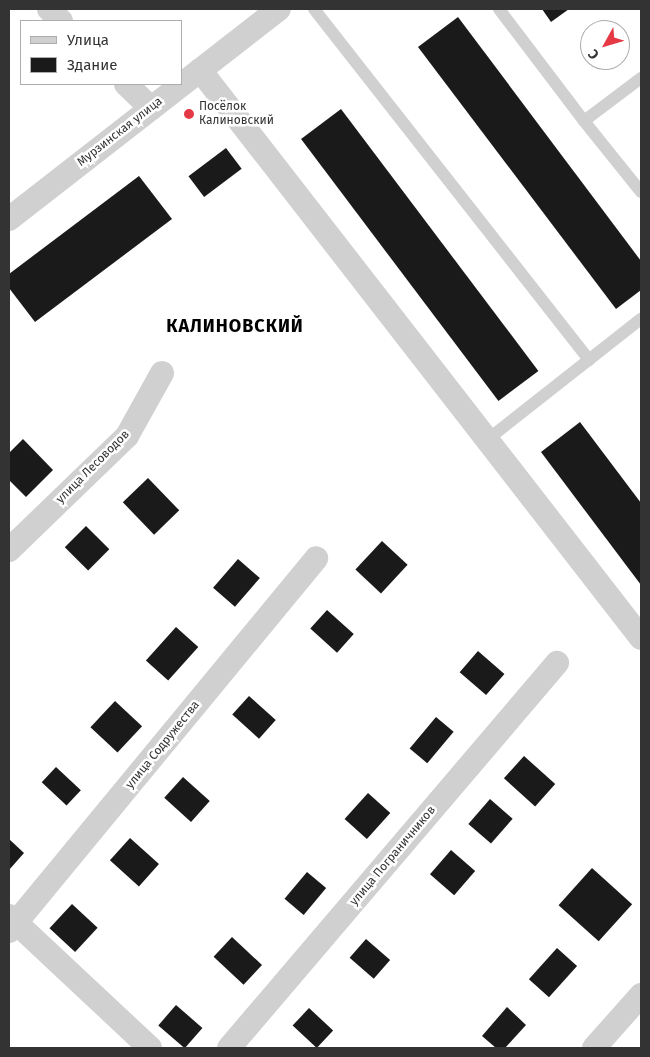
<!DOCTYPE html>
<html>
<head>
<meta charset="utf-8">
<style>
	body { margin:0 }
	#map { position:relative; width:650px; height:1057px; overflow:hidden; background:#fff; font-family:"Fira Sans",sans-serif }
	div>[style] { position:absolute }
	.building>* { inset:0; background:#1a1a1a; transform-origin:0 0 }
	.service>* { height:12px; margin:-6px; padding:0 6px; transform-origin:6px; border-radius:6px; background:#d0d0d0 }
	.minor>* { height:24px; margin:-12px; padding:0 12px; transform-origin:12px; border-radius:12px; background:#d0d0d0 }
	.dots>* { width:14px; height:14px; translate:-50% -50%; box-sizing:border-box; border:2px solid #fff; border-radius:50% }
	span { translate:-50% -50%; white-space:nowrap; text-align:center; line-height:1.15; -webkit-text-stroke:5px #fff; paint-order:stroke }
	.poi-label { font-size:12px; color:#333 }
	.left { translate:0 -50%; text-align:left }
	.street-label { font-size:12px; color:#333 }
	.district-label { font-size:18px; color:#000; font-weight:700; letter-spacing:1px }
	.frame { position:absolute; inset:0; border:10px solid #333; pointer-events:none }
	.legend { position:absolute; left:20px; top:20px; width:162px; height:65px; box-sizing:border-box; background:#fff; border:1px solid #adadad; margin:0; padding:6px 9px; list-style:none; font-size:15px; color:#333 }
	.legend li { display:flex; align-items:center; gap:10px; height:25px }
	.legend b { width:25px; border:1px solid #adadad }
	.north { position:absolute; left:580px; top:20px; width:50px; height:50px; box-sizing:border-box; background:#fff; border:1px solid #adadad; border-radius:50%; rotate:231deg; font-size:14px; font-weight:700; line-height:20px; text-align:center; color:#333 }
	.north::after { content:''; display:block; margin:auto; width:18px; height:22px; background:#e63946; clip-path:polygon(50% 0,100% 100%,50% 72%,0 100%) }
</style>
</head>
<body>
<div id="map">
	<div class="building">
		<div style="clip-path:polygon(542px 9px,569px 9px,551px 22px)"></div>
		<div style="clip-path:polygon(458px 17px,641px 261px,641px 290px,616px 309px,418px 47px)"></div>
		<div style="left:341px;top:109px;width:328px;height:50px;rotate:53deg"></div>
		<div style="left:226px;top:148px;width:26px;height:47px;rotate:53deg"></div>
		<div style="clip-path:polygon(139px 176px,172px 219px,35px 322px,9px 288px,9px 274px)"></div>
		<div style="clip-path:polygon(580px 422px,641px 503px,641px 585px,541px 452px)"></div>
		<div style="clip-path:polygon(23px 439px,53px 470px,26px 497px,9px 480px,9px 453px)"></div>
		<div style="left:148px;top:478px;width:45px;height:35px;rotate:46deg"></div>
		<div style="left:86px;top:526px;width:33px;height:30px;rotate:45deg"></div>
		<div style="left:382px;top:541px;width:35px;height:39px;rotate:43deg"></div>
		<div style="left:238px;top:559px;width:29px;height:38px;rotate:41deg"></div>
		<div style="left:327px;top:610px;width:36px;height:25px;rotate:42deg"></div>
		<div style="left:176px;top:627px;width:30px;height:45px;rotate:42deg"></div>
		<div style="left:478px;top:651px;width:35px;height:28px;rotate:41deg"></div>
		<div style="left:249px;top:696px;width:36px;height:25px;rotate:42deg"></div>
		<div style="left:115px;top:701px;width:37px;height:36px;rotate:43deg"></div>
		<div style="left:436px;top:717px;width:23px;height:41px;rotate:40deg"></div>
		<div style="left:524px;top:756px;width:42px;height:30px;rotate:42deg"></div>
		<div style="left:56px;top:767px;width:34px;height:21px;rotate:43deg"></div>
		<div style="left:183px;top:777px;width:36px;height:28px;rotate:42deg"></div>
		<div style="left:368px;top:793px;width:30px;height:35px;rotate:42deg"></div>
		<div style="left:490px;top:799px;width:30px;height:33px;rotate:41deg"></div>
		<div style="left:130px;top:838px;width:39px;height:30px;rotate:42deg"></div>
		<div style="clip-path:polygon(9px 839px,24px 853px,9px 870px)"></div>
		<div style="left:451px;top:850px;width:32px;height:32px;rotate:41deg"></div>
		<div style="left:592px;top:868px;width:54px;height:50px;rotate:42deg"></div>
		<div style="left:307px;top:872px;width:25px;height:35px;rotate:40deg"></div>
		<div style="left:72px;top:904px;width:35px;height:33px;rotate:43deg"></div>
		<div style="left:232px;top:937px;width:41px;height:27px;rotate:43deg"></div>
		<div style="left:366px;top:939px;width:32px;height:25px;rotate:41deg"></div>
		<div style="left:557px;top:948px;width:27px;height:42px;rotate:42deg"></div>
		<div style="left:176px;top:1005px;width:35px;height:27px;rotate:41deg"></div>
		<div style="clip-path:polygon(507px 1007px,526px 1025px,505px 1048px,496px 1048px,482px 1036px)"></div>
		<div style="left:309px;top:1008px;width:33px;height:24px;rotate:43deg"></div>
	</div>
	<div class="service">
		<div style="left:314px;top:9px;width:446px;rotate:51.9deg"></div>
		<div style="left:499px;top:9px;width:141px;rotate:52.8deg"></div>
		<div style="left:641px;top:78px;width:71px;rotate:143deg"></div>
		<div style="left:584px;top:121px;width:91px;rotate:51.2deg"></div>
		<div style="left:487px;top:440px;width:196px;rotate:-38.2deg"></div>
	</div>
	<div class="minor">
		<div style="left:49px;top:9px;width:17px;rotate:45deg"></div>
		<div style="left:200px;top:70px;width:719px;rotate:52.17deg"></div>
		<div style="left:126px;top:84px;width:35px;rotate:44deg"></div>
		<div style="left:9px;top:219px;width:342px;rotate:-37.9deg"></div>
		<div style="left:9px;top:550px;width:164px;rotate:-44deg"></div>
		<div style="left:127px;top:436px;width:72px;rotate:-60.9deg"></div>
		<div style="left:9px;top:916px;width:193px;rotate:43.1deg"></div>
		<div style="left:9px;top:931px;width:483px;rotate:-50.5deg"></div>
		<div style="left:229px;top:1048px;width:506px;rotate:-49.57deg"></div>
		<div style="left:594px;top:1048px;width:71px;rotate:-48.4deg"></div>
	</div>
	<div class="dots">
		<div style="left:189px;top:114px;background:#e63946"></div>
	</div>
	<div class="poi-label">
		<span class="left" style="left:199px;top:114px">Посёлок<br>Калиновский</span>
	</div>
	<div class="street-label">
		<span style="left:120px;top:132px;rotate:-38deg">Мурзинская улица</span>
		<span style="left:93px;top:467px;rotate:-45deg">улица Лесоводов</span>
		<span style="left:163px;top:745px;rotate:-51deg">улица Содружества</span>
		<span style="left:393px;top:856px;rotate:-50deg">улица Пограничников</span>
	</div>
	<div class="district-label">
		<span style="left:235px;top:326px">КАЛИНОВСКИЙ</span>
	</div>
	<div class="frame"></div>
	<ul class="legend">
	<li><b style="height:6px;background:#d0d0d0"></b>Улица</li>
	<li><b style="height:14px;background:#1a1a1a"></b>Здание</li>
	</ul>
	<div class="north">С</div>
</div>
</body>
</html>
